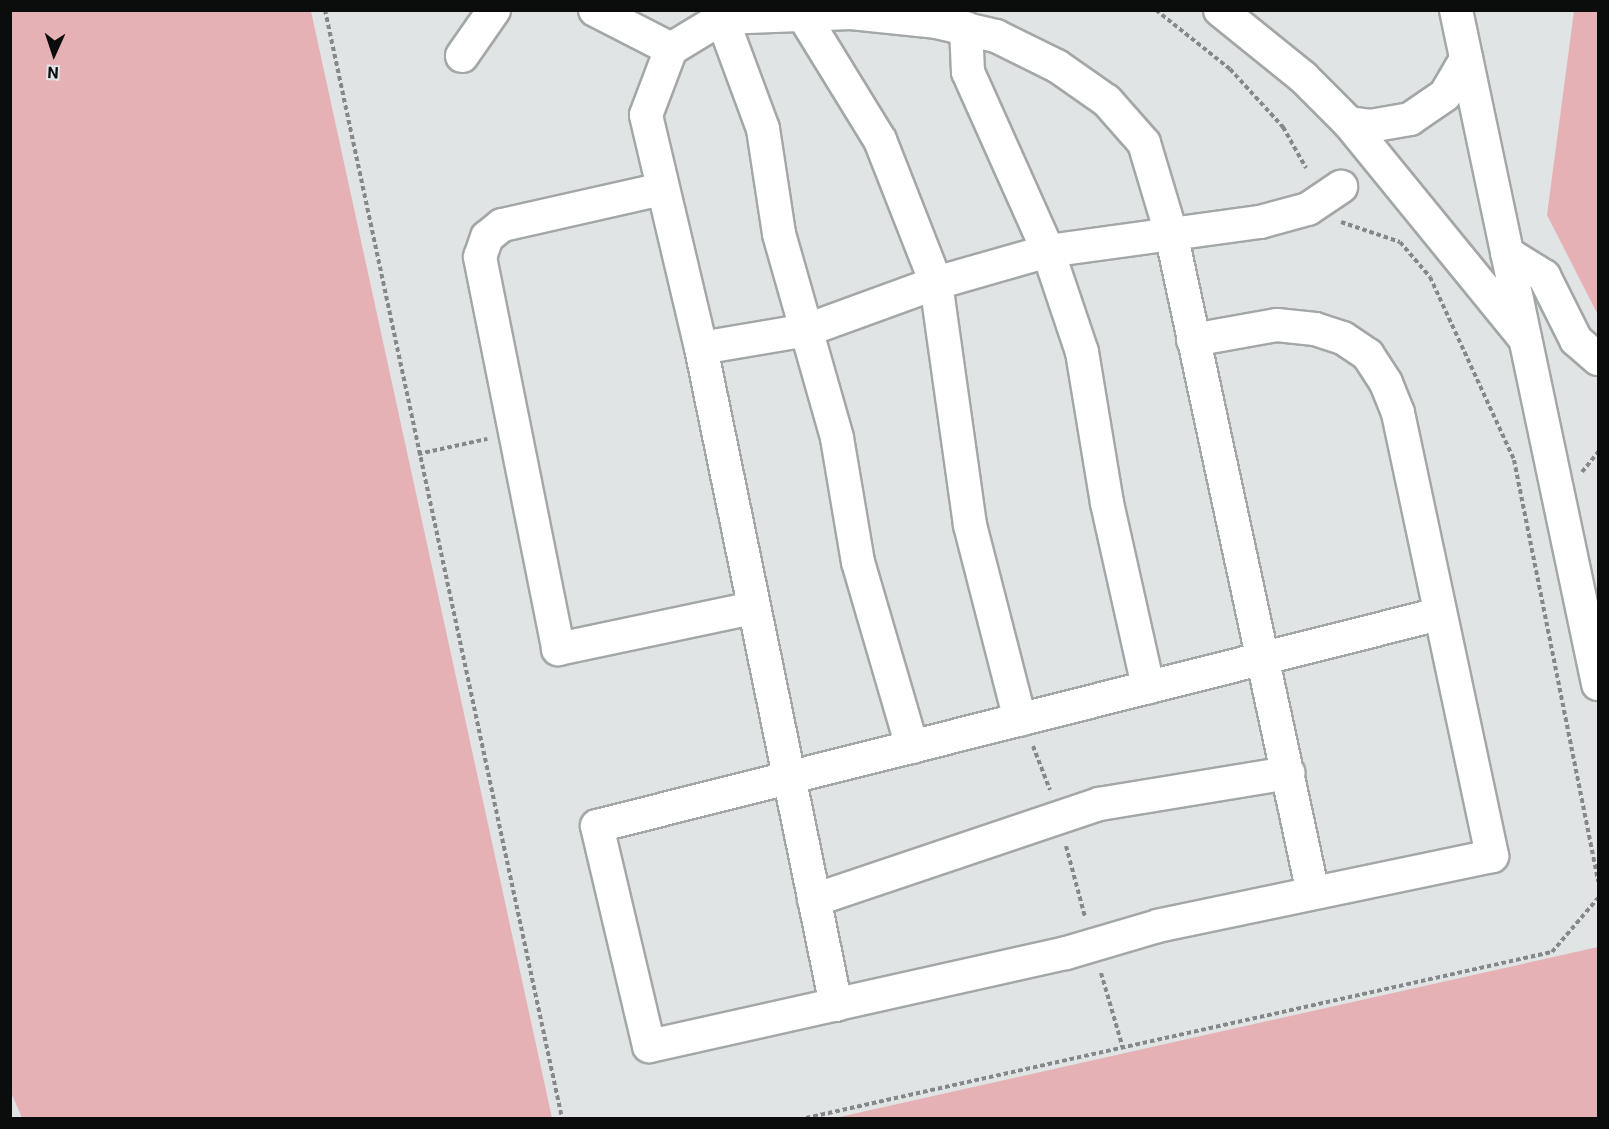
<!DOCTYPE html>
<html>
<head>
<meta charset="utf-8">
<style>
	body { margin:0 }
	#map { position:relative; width:1609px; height:1129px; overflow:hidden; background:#e0e4e5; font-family:Roboto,sans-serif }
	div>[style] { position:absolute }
	.green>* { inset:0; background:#e6b1b5 }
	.path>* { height:4px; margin-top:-2px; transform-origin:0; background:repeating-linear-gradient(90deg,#858889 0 4.5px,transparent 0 7.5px) }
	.roads { filter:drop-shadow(2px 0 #a3a7a8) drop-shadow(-2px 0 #a3a7a8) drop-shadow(0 2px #a3a7a8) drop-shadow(0 -2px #a3a7a8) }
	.street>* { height:32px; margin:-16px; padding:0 16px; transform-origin:16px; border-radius:16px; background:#fff }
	span { translate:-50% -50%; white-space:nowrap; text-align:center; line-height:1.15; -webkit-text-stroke:5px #e0e4e5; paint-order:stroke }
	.frame { position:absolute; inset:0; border:12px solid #0b0c0c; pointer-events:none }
	.north { position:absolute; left:24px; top:24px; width:60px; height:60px; -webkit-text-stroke:4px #e0e4e5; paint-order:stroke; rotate:183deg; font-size:16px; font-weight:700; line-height:24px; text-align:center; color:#0b0c0c }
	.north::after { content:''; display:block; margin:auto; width:21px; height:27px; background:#0b0c0c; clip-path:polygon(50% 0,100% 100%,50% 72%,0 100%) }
</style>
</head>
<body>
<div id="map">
	<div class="green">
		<div style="clip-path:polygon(10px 11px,311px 11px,552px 1118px,22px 1118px,10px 1090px)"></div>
		<div style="clip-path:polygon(1574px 11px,1598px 11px,1598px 315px,1547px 215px)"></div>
		<div style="clip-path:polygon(1598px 947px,1598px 1118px,835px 1118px)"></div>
	</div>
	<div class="path">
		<div style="left:325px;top:10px;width:1133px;rotate:77.93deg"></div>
		<div style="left:1156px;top:10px;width:95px;rotate:38.6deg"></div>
		<div style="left:1230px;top:69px;width:79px;rotate:47.6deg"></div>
		<div style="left:1283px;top:127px;width:47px;rotate:60.7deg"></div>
		<div style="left:1341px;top:222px;width:62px;rotate:18.7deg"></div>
		<div style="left:1400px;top:242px;width:46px;rotate:49.4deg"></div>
		<div style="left:1430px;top:277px;width:201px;rotate:65.3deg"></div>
		<div style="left:1514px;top:460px;width:430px;rotate:78.7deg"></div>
		<div style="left:418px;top:454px;width:71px;rotate:-12.3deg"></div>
		<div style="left:1582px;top:472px;width:26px;rotate:-51deg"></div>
		<div style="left:1033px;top:746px;width:47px;rotate:68.9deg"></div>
		<div style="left:1066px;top:846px;width:73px;rotate:75deg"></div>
		<div style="left:1101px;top:973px;width:78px;rotate:73.7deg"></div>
		<div style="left:806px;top:1118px;width:764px;rotate:-12.55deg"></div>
		<div style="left:1552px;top:952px;width:71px;rotate:-49.6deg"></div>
	</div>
	<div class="roads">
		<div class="street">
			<div style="left:595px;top:10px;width:85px;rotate:27.2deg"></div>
			<div style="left:800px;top:10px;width:153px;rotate:58.4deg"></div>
			<div style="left:880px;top:140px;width:154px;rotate:68.6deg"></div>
			<div style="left:936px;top:283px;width:244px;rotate:82deg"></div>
			<div style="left:970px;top:525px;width:201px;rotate:75.6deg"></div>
			<div style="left:1220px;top:10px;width:107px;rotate:38.9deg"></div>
			<div style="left:1303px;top:77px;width:65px;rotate:45deg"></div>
			<div style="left:1349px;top:123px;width:274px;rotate:50.8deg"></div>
			<div style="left:1456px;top:10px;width:689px;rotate:78.1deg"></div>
			<div style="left:722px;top:18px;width:118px;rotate:69.7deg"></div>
			<div style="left:763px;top:129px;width:106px;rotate:81.3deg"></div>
			<div style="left:779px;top:234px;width:212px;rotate:74.1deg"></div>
			<div style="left:837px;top:438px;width:126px;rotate:80.4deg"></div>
			<div style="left:858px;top:562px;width:193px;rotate:73.7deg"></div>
			<div style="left:966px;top:28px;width:44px;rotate:87.4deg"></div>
			<div style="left:968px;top:72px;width:196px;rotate:65.9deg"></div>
			<div style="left:1048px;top:251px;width:107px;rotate:71.4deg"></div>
			<div style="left:1082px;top:352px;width:153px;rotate:80.6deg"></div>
			<div style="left:1107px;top:503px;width:189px;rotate:77.4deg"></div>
			<div style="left:462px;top:56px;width:56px;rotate:-55.2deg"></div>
			<div style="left:1349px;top:123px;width:21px;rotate:8deg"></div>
			<div style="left:1370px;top:126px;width:41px;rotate:-9.9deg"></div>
			<div style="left:1410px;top:119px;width:42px;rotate:-34.4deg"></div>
			<div style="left:1445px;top:95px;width:42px;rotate:-59.7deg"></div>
			<div style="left:662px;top:189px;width:164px;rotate:167.3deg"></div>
			<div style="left:502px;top:225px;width:19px;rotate:141deg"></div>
			<div style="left:487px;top:237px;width:21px;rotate:109deg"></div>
			<div style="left:480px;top:257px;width:400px;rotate:78.7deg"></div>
			<div style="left:558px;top:649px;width:198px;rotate:-11.9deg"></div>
			<div style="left:1507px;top:253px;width:44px;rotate:31.9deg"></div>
			<div style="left:1544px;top:276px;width:72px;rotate:63.4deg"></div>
			<div style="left:1576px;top:340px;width:29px;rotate:41deg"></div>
			<div style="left:1193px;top:340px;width:85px;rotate:-10.1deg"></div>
			<div style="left:1277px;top:325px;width:38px;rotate:6deg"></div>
			<div style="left:1315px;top:329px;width:29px;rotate:18deg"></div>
			<div style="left:1343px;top:338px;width:30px;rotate:34deg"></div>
			<div style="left:1368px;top:355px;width:33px;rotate:57deg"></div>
			<div style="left:1386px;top:383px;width:32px;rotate:68deg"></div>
			<div style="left:1398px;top:413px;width:453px;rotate:78deg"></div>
			<div style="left:1492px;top:856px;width:341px;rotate:168.2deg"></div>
			<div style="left:1158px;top:926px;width:96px;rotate:163.6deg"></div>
			<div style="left:1066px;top:953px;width:427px;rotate:167.4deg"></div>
			<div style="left:649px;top:1046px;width:226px;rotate:-103.3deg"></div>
			<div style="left:597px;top:826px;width:868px;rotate:-14.13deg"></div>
			<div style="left:701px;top:348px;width:108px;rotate:-9.6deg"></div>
			<div style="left:807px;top:330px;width:137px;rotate:-20deg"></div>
			<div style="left:936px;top:283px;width:116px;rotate:-15.9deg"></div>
			<div style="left:1048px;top:251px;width:214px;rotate:-7.8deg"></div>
			<div style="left:1260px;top:222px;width:50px;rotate:-15.2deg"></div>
			<div style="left:1308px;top:209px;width:40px;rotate:-34deg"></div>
			<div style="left:814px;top:900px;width:301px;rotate:-18.6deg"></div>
			<div style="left:1099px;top:804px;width:192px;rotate:-9.3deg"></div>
			<div style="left:836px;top:1005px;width:671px;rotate:-101.61deg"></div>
			<div style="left:701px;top:348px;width:239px;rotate:-103.3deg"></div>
			<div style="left:646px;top:115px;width:71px;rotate:-69.3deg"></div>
			<div style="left:671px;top:49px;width:60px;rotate:-31.3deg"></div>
			<div style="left:722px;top:18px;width:129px;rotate:-2.2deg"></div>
			<div style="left:851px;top:13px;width:85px;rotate:6deg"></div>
			<div style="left:936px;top:22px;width:62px;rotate:13.1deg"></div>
			<div style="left:996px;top:36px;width:68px;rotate:26.2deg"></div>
			<div style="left:1057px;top:66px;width:61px;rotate:35deg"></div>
			<div style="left:1107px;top:101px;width:56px;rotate:48.6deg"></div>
			<div style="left:1144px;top:143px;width:94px;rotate:73.3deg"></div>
			<div style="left:1171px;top:233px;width:675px;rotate:77.86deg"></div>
		</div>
	</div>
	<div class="frame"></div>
	<div class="north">N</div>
</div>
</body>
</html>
